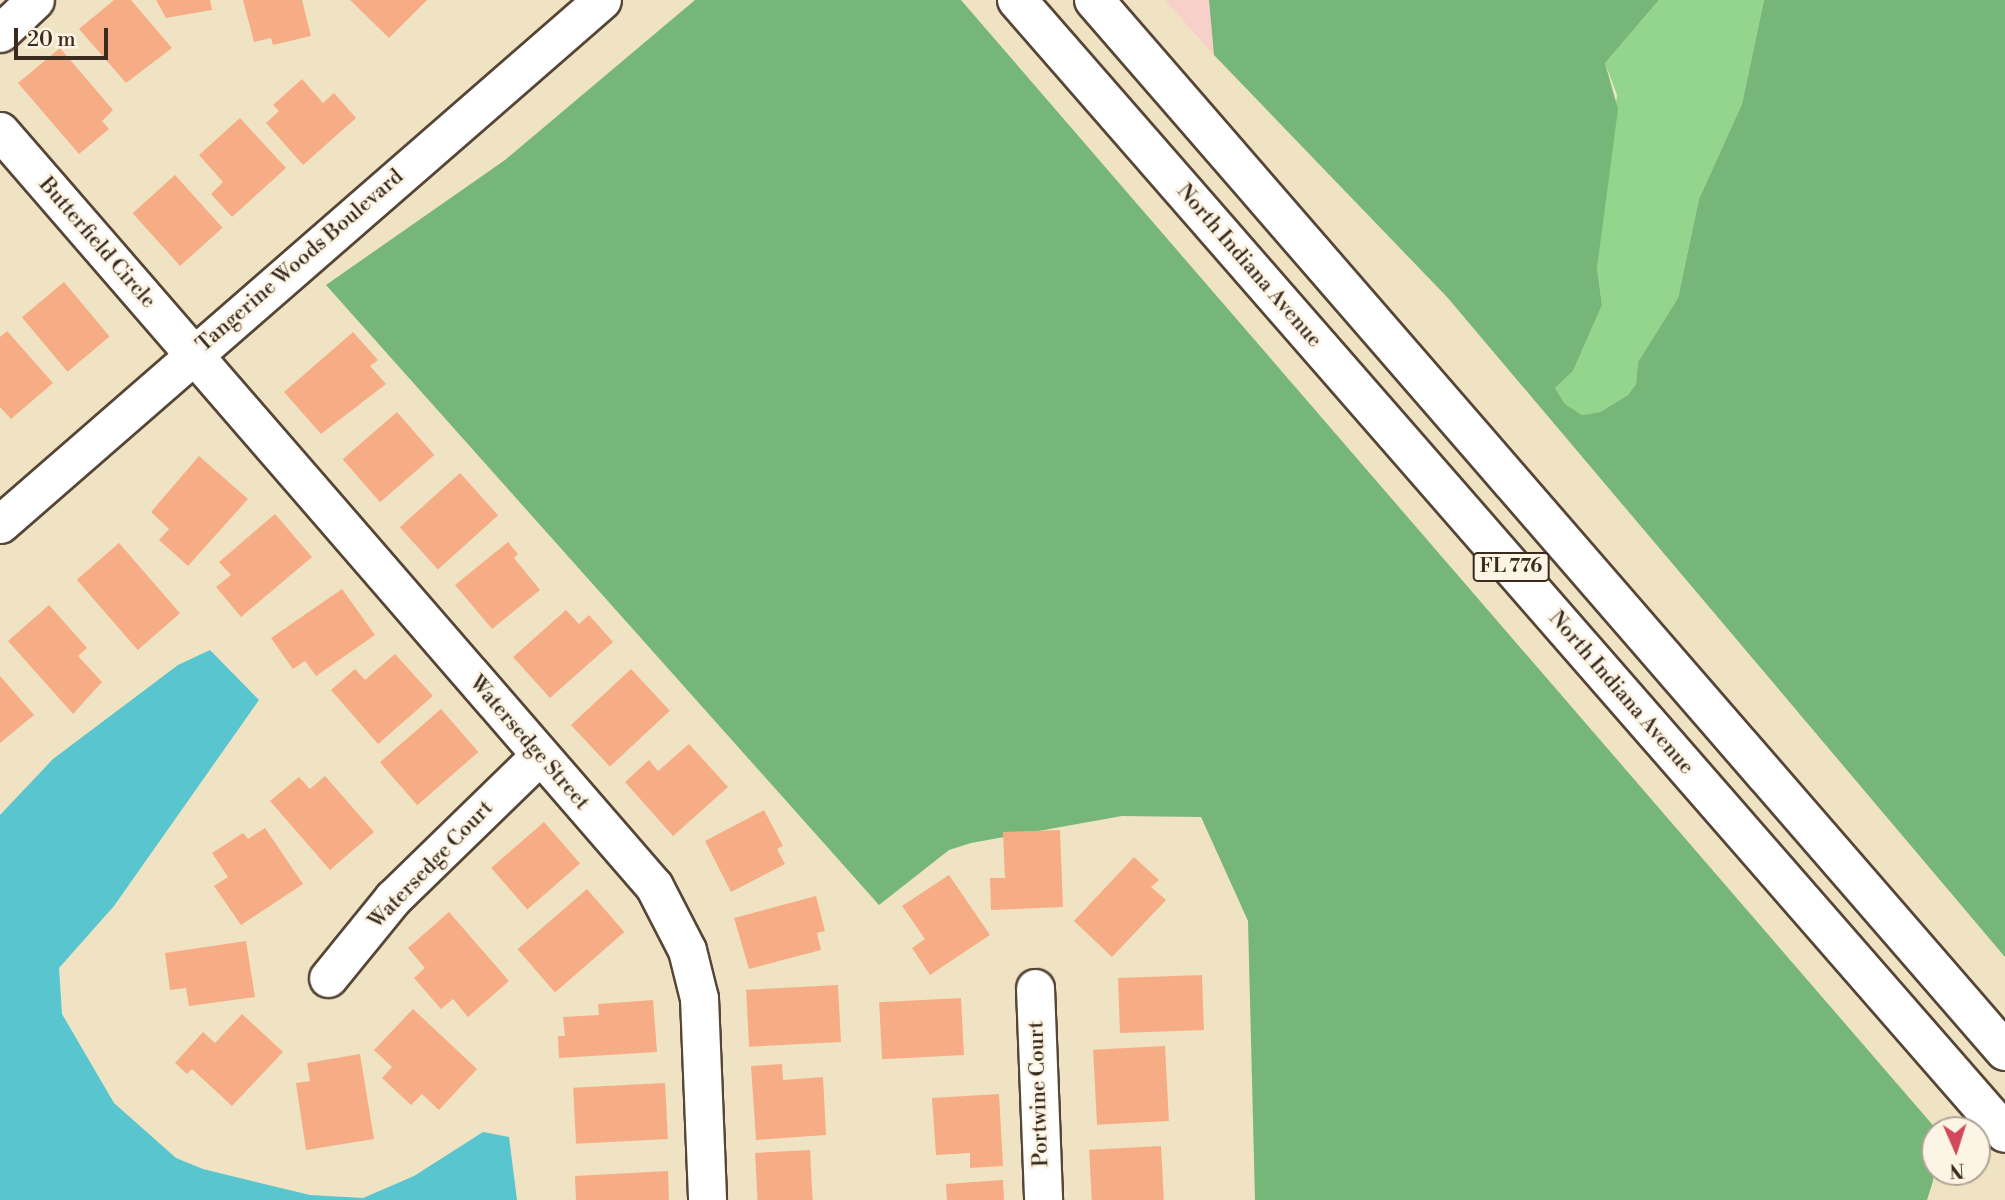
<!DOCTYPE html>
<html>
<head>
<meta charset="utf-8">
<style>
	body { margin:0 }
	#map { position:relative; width:2005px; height:1200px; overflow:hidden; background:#f0e3c3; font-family:"Libre Bodoni",serif }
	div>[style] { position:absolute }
	.built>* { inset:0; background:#f7d0ca }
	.green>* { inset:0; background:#93d58c }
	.forest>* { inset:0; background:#76b678 }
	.water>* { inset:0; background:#59c6cf }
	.building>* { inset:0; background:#f6ad85; transform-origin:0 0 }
	.roads { filter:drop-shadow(2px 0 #564637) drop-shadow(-2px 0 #564637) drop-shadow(0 2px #564637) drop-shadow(0 -2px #564637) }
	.street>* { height:37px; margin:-18.5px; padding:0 18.5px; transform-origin:18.5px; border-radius:18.5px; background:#fff }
	.primary>* { height:38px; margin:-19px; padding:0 19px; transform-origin:19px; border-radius:19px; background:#fff }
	span { translate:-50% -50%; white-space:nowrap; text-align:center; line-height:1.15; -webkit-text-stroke:5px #fcf5e5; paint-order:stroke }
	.shield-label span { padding:2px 5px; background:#fcf5e5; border:2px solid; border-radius:5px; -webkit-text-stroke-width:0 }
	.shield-label { font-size:19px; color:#3b2a1e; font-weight:700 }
	.street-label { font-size:21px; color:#3b2a1e }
	.north { position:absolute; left:1921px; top:1116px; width:70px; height:70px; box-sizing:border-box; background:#fcf5e5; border:2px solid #afa495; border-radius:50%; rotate:177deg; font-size:19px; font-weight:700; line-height:28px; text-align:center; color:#3b2a1e }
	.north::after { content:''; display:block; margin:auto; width:24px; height:32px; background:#d1495b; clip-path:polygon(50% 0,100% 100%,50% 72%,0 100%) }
	.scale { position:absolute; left:14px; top:28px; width:94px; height:32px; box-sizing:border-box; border:4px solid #3b2a1e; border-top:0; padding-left:9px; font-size:21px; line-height:24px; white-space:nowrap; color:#3b2a1e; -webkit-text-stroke:5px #fcf5e5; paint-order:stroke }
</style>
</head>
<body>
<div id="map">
	<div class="built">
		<div style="clip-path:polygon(1165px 0,1209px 0,1214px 55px)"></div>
	</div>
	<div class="green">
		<div style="clip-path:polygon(1659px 0,1764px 0,1742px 104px,1699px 199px,1678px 298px,1638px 362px,1636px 384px,1628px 395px,1600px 412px,1582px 415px,1565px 404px,1555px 388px,1573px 371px,1602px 305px,1597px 268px,1617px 95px,1605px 63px)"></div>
	</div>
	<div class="forest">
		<div style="clip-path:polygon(695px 0,961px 0,1937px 1130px,1933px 1181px,1927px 1200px,1255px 1200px,1248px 921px,1201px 817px,1122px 816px,971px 843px,949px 850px,879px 905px,326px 285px,505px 160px)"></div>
		<div style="clip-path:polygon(1209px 0,1659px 0,1605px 63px,1618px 109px,1597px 268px,1602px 305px,1573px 371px,1555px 388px,1565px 404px,1582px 415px,1600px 412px,1628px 395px,1636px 384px,1638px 362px,1678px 298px,1699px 199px,1742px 104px,1764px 0,2005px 0,2005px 957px,1447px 297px,1214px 55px)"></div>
	</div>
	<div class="water">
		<div style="clip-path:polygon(210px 650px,259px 700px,114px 906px,59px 968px,62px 1014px,114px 1103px,176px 1158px,203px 1169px,310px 1195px,363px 1198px,414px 1176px,483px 1132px,509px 1137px,517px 1200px,0 1200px,0 815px,53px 759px,178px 665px)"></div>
	</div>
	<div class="building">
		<div style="clip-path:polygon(114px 0,131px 0,172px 48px,126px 83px,79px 29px)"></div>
		<div style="clip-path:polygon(156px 0,210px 0,212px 10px,166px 18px)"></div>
		<div style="clip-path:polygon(243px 0,302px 0,311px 36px,273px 45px,271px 38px,254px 42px)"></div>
		<div style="clip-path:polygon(350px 0,427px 0,389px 38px)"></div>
		<div style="clip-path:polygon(60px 48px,113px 110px,102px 121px,109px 129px,79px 154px,18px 83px)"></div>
		<div style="clip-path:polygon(302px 79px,323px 103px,334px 93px,356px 118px,303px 165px,266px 123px,279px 111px,273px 105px)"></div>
		<div style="clip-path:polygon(240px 118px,286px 168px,232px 217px,211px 194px,223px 182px,199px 155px)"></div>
		<div style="left:175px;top:175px;width:71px;height:57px;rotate:48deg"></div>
		<div style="left:64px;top:282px;width:71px;height:55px;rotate:50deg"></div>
		<div style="clip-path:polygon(7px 331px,53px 383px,11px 419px,0 407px,0 337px)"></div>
		<div style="clip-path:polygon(353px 332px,378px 360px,370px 366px,386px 384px,321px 434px,284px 392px)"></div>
		<div style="left:397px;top:412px;width:57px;height:72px;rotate:49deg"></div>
		<div style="clip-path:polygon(199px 456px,248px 499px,188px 566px,159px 540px,169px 529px,151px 512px)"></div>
		<div style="left:460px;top:473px;width:57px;height:81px;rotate:48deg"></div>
		<div style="clip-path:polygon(275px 514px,312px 557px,241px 617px,216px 587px,231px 575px,219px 562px)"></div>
		<div style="clip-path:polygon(508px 542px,518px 554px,514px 558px,540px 590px,492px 629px,455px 585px)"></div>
		<div style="left:119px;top:543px;width:93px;height:56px;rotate:49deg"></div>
		<div style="clip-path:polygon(342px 589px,375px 635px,316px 676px,305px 661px,293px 669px,271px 638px)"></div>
		<div style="clip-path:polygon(49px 605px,87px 648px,78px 656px,102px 682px,73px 714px,8px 641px)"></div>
		<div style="clip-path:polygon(566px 610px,579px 624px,589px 615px,613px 642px,550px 698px,513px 657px)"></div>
		<div style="clip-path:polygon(395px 654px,433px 696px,378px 744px,331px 690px,355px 669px,365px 680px)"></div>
		<div style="left:631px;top:669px;width:57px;height:82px;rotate:47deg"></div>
		<div style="clip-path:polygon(0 676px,34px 715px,0 743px)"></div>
		<div style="left:441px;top:709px;width:57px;height:81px;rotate:49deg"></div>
		<div style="clip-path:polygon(689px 744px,728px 787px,673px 836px,625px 782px,649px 760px,658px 771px)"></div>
		<div style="clip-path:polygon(325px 776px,374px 832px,330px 870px,270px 801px,299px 777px,310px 789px)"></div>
		<div style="clip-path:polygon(764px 810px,783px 846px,777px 849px,785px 864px,731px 892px,705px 841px)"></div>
		<div style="left:544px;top:822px;width:55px;height:70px;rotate:49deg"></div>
		<div style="clip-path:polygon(265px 828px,303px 884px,241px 925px,214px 886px,228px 877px,212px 853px,243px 833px,248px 839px)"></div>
		<div style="clip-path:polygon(1060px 830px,1063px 907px,991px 910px,990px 878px,1005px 878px,1003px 832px)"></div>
		<div style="clip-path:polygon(1134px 857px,1159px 880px,1151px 887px,1166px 900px,1112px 957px,1074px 921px)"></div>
		<div style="clip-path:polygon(949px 875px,990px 935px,930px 975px,912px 948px,925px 939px,902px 906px)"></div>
		<div style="left:587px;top:889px;width:57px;height:92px;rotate:49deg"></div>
		<div style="clip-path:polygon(816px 896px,825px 931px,817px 933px,821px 950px,749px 969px,734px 918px)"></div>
		<div style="clip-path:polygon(449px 912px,509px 981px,468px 1017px,453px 999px,441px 1009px,414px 978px,425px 968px,408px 948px)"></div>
		<div style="clip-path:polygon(246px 941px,255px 997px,189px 1006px,186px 988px,170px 990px,165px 953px)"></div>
		<div style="left:1202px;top:975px;width:55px;height:84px;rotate:88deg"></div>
		<div style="left:838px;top:985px;width:57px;height:92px;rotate:87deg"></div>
		<div style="left:961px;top:998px;width:57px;height:82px;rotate:87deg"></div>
		<div style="clip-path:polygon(653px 1000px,657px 1052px,559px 1058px,558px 1036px,565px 1036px,563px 1017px,599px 1015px,598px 1004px)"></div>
		<div style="clip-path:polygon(413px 1009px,477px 1069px,439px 1110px,422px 1094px,411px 1105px,382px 1078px,392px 1067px,374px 1050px)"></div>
		<div style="clip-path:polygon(242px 1014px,283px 1052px,232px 1106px,192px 1069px,187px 1074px,175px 1063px,203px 1032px,215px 1043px)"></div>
		<div style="left:1165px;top:1046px;width:75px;height:72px;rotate:87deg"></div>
		<div style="clip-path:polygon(360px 1054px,374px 1139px,306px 1150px,296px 1083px,310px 1081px,307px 1063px)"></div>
		<div style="clip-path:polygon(782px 1064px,783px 1080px,823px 1077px,826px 1135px,756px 1140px,751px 1066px)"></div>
		<div style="left:665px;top:1083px;width:56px;height:92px;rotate:87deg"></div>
		<div style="clip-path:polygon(999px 1094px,1003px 1166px,970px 1168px,970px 1153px,936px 1155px,932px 1098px)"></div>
		<div style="left:1161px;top:1146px;width:54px;height:72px;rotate:87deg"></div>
		<div style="left:810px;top:1150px;width:50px;height:55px;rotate:87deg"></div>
		<div style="clip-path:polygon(668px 1171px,669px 1200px,576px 1200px,575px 1176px)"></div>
		<div style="clip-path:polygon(1003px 1180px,1004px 1200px,947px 1200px,946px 1184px)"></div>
	</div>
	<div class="roads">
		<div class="street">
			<div style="left:0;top:33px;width:48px;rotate:-43.3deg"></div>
			<div style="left:0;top:131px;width:999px;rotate:49.1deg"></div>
			<div style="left:654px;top:886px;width:72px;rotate:62.7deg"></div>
			<div style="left:687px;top:950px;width:49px;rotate:76deg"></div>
			<div style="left:699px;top:998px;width:202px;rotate:87.7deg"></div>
			<div style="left:0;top:524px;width:798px;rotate:-41.04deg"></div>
			<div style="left:328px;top:978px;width:103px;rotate:-50.9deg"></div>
			<div style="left:393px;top:898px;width:204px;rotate:-44.2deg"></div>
			<div style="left:1035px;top:988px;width:212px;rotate:87.8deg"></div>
		</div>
		<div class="primary">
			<div style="left:1017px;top:0;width:1503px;rotate:48.91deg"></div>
			<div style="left:1094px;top:0;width:1391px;rotate:49.08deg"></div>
		</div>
	</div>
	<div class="shield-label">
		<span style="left:1511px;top:567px">FL 776</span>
	</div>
	<div class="street-label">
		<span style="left:97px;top:243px;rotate:49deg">Butterfield Circle</span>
		<span style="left:300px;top:261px;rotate:-41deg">Tangerine Woods Boulevard</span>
		<span style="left:1249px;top:266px;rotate:49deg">North Indiana Avenue</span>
		<span style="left:1621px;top:693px;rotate:49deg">North Indiana Avenue</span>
		<span style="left:529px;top:743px;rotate:49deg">Watersedge Street</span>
		<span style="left:431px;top:865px;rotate:-46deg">Watersedge Court</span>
		<span style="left:1039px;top:1094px;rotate:-92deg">Portwine Court</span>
	</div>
	<div class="north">N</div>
	<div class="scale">20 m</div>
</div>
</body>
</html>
